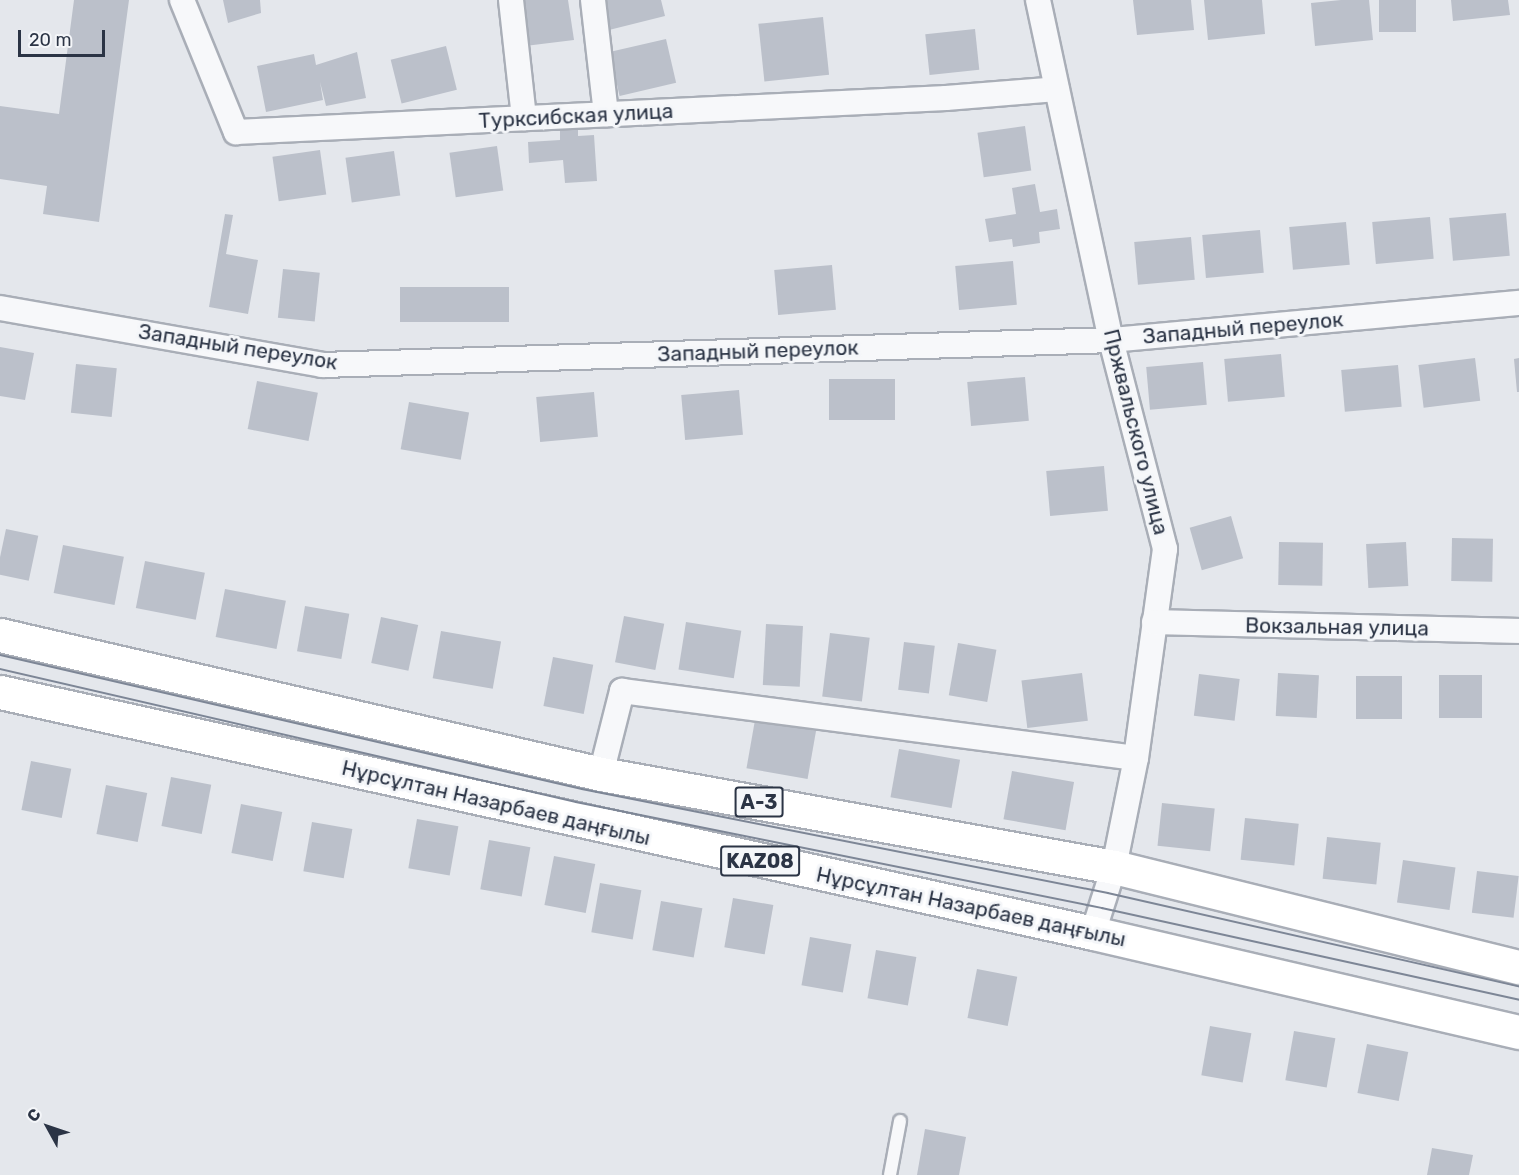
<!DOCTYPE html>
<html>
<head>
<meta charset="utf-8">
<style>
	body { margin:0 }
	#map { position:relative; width:1519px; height:1175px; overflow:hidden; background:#e4e7ec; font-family:Rubik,sans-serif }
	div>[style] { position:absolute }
	.building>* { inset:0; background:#bbc0ca; transform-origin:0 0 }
	.roads { filter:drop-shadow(2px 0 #a9aeb7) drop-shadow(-2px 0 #a9aeb7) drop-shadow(0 2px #a9aeb7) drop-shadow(0 -2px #a9aeb7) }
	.lane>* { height:12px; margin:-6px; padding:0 6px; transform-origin:6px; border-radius:6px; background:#f7f8fa }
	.street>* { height:24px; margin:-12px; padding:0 12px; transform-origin:12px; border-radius:12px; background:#f7f8fa }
	.highway>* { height:33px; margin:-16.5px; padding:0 16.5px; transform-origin:16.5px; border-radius:16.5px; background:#fff }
	.tram>* { height:1.5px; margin:-0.75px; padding:0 0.75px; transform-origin:0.75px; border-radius:0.75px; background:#7d8696 }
	span { translate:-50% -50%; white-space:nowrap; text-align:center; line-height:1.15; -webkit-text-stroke:6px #f4f6f9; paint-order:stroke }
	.shield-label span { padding:2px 4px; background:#f4f6f9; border:2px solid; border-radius:4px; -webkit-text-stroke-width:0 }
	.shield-label { font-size:20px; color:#2b3445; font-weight:700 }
	.street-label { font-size:21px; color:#2b3445 }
	.north { position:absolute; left:18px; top:1097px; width:60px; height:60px; -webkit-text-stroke:4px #f4f6f9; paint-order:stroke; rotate:310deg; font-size:16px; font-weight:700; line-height:24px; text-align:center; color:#2b3445 }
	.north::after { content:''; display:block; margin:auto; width:21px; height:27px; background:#2b3445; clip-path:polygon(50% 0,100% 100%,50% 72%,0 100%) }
	.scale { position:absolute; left:18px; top:30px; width:87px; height:27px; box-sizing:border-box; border:3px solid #2b3445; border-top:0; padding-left:8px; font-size:18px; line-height:21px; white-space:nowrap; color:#2b3445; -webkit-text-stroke:4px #f4f6f9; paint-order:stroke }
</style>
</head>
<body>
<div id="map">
	<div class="building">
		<div style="clip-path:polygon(74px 0,129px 0,99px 222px,43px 214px,47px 186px,0 179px,0 106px,59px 114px)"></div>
		<div style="clip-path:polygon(223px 0,260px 0,261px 13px,228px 23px)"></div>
		<div style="clip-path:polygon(519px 0,568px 0,574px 40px,525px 46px)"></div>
		<div style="clip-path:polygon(601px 0,661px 0,665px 16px,609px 30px)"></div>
		<div style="clip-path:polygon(1133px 0,1191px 0,1194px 30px,1137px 35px)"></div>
		<div style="clip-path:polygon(1204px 0,1262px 0,1265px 34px,1208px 40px)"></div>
		<div style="clip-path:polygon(1341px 0,1369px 0,1373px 40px,1315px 46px,1311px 3px)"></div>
		<div style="left:1379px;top:0;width:37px;height:32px"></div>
		<div style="clip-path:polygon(1451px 0,1508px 0,1510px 15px,1453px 21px)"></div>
		<div style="left:823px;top:17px;width:58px;height:65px;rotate:84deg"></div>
		<div style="left:975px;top:29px;width:41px;height:50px;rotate:84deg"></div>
		<div style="left:666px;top:39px;width:45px;height:58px;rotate:77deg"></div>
		<div style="left:446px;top:46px;width:45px;height:57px;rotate:76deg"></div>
		<div style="clip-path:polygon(357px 52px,366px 98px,326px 106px,320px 82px,323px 100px,266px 112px,257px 66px,314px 54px,316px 65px)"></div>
		<div style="left:1025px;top:126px;width:45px;height:48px;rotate:82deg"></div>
		<div style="clip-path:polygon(578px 129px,578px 136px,594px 135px,597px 181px,565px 183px,563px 160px,529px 163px,528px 142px,560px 140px,560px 130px)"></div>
		<div style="left:497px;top:146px;width:45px;height:48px;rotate:82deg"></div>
		<div style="left:320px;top:150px;width:45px;height:48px;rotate:82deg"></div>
		<div style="left:394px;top:151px;width:45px;height:49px;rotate:82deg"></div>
		<div style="clip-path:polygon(1035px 184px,1040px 212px,1057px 209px,1060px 229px,1039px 232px,1040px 243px,1013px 247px,1012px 239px,989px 242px,985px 219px,1016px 214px,1012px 188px)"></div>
		<div style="left:1506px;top:213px;width:43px;height:57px;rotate:85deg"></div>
		<div style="clip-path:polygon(225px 214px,233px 215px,226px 254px,258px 260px,248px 314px,209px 307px)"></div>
		<div style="left:1430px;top:217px;width:42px;height:58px;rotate:85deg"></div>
		<div style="left:1346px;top:222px;width:43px;height:57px;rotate:85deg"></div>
		<div style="left:1260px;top:230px;width:43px;height:58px;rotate:85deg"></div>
		<div style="left:1191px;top:237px;width:43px;height:57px;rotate:85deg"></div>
		<div style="left:1013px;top:261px;width:44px;height:58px;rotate:85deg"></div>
		<div style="left:832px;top:265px;width:45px;height:58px;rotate:85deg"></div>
		<div style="left:283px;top:269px;width:37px;height:49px;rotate:6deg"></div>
		<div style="left:509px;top:287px;width:35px;height:109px;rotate:90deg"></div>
		<div style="clip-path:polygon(0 347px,34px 353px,25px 400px,0 396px)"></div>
		<div style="left:1281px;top:354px;width:43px;height:57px;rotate:85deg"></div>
		<div style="left:1475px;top:358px;width:43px;height:57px;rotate:83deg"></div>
		<div style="clip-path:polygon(1519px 358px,1519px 392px,1517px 392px,1514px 359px)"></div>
		<div style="left:1203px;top:362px;width:43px;height:57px;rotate:85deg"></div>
		<div style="left:76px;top:364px;width:41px;height:49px;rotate:6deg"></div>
		<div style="left:1398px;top:365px;width:42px;height:57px;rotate:85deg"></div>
		<div style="left:1025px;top:377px;width:44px;height:58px;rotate:85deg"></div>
		<div style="left:829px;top:379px;width:66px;height:41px"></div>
		<div style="left:257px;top:381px;width:62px;height:49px;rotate:11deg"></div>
		<div style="left:739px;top:390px;width:45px;height:58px;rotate:85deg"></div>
		<div style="left:594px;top:392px;width:45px;height:58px;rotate:85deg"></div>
		<div style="left:409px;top:402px;width:61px;height:48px;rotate:10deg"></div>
		<div style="left:1104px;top:466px;width:45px;height:58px;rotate:85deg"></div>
		<div style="left:1231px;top:516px;width:44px;height:43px;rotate:74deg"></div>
		<div style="left:6px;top:529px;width:33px;height:46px;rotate:12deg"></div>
		<div style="left:1452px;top:538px;width:41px;height:43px;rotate:1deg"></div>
		<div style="left:1279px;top:542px;width:44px;height:43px;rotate:1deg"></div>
		<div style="left:1406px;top:542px;width:44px;height:40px;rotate:87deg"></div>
		<div style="left:63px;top:545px;width:62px;height:49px;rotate:11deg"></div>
		<div style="left:145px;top:561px;width:61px;height:48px;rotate:11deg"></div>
		<div style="left:225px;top:589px;width:62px;height:49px;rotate:11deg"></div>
		<div style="left:305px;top:606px;width:45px;height:46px;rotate:10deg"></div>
		<div style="left:624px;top:616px;width:41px;height:47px;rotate:11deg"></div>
		<div style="left:381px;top:617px;width:38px;height:47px;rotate:12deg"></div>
		<div style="left:686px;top:622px;width:56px;height:48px;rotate:9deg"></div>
		<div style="left:766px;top:624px;width:37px;height:61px;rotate:3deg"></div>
		<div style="left:441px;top:631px;width:61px;height:48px;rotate:10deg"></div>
		<div style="left:830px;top:633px;width:40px;height:64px;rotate:7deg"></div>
		<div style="left:904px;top:642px;width:31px;height:48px;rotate:7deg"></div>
		<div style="left:958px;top:643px;width:39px;height:53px;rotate:10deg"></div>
		<div style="left:553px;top:657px;width:41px;height:50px;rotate:11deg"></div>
		<div style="left:1082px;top:673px;width:48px;height:61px;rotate:83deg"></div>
		<div style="left:1278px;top:673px;width:41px;height:43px;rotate:3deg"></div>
		<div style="left:1199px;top:674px;width:41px;height:42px;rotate:7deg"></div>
		<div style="left:1439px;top:675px;width:43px;height:43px"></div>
		<div style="left:1356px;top:676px;width:46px;height:43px"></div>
		<div style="left:755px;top:720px;width:62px;height:49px;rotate:10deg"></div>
		<div style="left:899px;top:749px;width:62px;height:49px;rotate:10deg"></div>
		<div style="left:31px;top:761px;width:41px;height:50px;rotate:11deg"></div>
		<div style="left:1012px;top:771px;width:63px;height:49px;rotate:10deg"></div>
		<div style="left:171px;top:777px;width:41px;height:50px;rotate:11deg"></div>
		<div style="left:106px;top:785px;width:42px;height:50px;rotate:11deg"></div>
		<div style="left:1162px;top:803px;width:53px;height:43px;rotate:6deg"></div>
		<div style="left:241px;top:804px;width:42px;height:50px;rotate:11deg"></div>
		<div style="left:1245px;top:818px;width:54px;height:42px;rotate:6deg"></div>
		<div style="left:417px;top:819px;width:42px;height:50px;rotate:10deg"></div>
		<div style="left:312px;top:822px;width:41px;height:50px;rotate:10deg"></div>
		<div style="left:1327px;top:837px;width:54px;height:42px;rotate:6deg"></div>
		<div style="left:489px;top:840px;width:42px;height:50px;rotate:10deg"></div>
		<div style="left:554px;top:856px;width:42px;height:50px;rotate:11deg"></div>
		<div style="left:1403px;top:860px;width:53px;height:43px;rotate:8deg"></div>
		<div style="left:1477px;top:871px;width:42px;height:42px;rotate:7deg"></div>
		<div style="left:600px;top:883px;width:42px;height:50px;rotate:10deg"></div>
		<div style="left:733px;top:898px;width:41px;height:50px;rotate:10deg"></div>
		<div style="left:661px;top:901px;width:42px;height:50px;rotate:10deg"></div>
		<div style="left:810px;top:937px;width:42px;height:49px;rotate:10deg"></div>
		<div style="left:876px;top:950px;width:41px;height:49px;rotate:10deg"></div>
		<div style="left:977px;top:969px;width:41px;height:50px;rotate:11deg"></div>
		<div style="left:1210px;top:1026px;width:42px;height:50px;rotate:10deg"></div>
		<div style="left:1294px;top:1031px;width:42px;height:50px;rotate:10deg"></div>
		<div style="left:1367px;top:1044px;width:42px;height:50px;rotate:11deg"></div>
		<div style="clip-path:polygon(925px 1129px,966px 1137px,959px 1175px,917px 1175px)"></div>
		<div style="clip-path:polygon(1432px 1148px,1473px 1155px,1469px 1175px,1427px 1175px)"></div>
	</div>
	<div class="roads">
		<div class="lane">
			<div style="left:890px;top:1175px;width:55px;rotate:-79.5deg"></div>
		</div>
		<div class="street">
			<div style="left:182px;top:0;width:143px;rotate:67.8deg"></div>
			<div style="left:236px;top:132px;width:711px;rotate:-2.74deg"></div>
			<div style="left:946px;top:98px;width:111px;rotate:-4.6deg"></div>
			<div style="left:511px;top:0;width:119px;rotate:83.7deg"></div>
			<div style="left:593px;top:0;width:115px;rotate:83.5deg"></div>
			<div style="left:1038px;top:0;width:348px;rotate:77.9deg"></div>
			<div style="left:1111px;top:340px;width:216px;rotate:75.5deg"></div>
			<div style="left:1165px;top:549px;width:211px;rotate:97.9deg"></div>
			<div style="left:1136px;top:758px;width:111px;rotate:101.4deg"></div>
			<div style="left:1114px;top:867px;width:69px;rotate:107.7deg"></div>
			<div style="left:0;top:308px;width:327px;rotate:10deg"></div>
			<div style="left:322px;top:365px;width:789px;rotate:-1.81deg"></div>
			<div style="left:1111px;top:340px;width:410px;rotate:-5.2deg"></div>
			<div style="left:1154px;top:622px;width:365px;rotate:1.4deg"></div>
			<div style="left:601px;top:774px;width:86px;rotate:-75.8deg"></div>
			<div style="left:622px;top:691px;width:518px;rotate:7.43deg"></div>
		</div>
		<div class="highway">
			<div style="left:0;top:635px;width:617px;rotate:13.02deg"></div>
			<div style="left:601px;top:774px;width:521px;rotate:10.28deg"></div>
			<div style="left:1114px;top:867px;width:417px;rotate:13.9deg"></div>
			<div style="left:0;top:692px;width:1119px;rotate:12.43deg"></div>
			<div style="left:1093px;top:933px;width:437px;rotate:13.1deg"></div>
		</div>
	</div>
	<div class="tram">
		<div style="left:0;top:655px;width:597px;rotate:12.97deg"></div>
		<div style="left:582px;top:789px;width:536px;rotate:11.18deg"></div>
		<div style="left:1108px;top:893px;width:421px;rotate:12.8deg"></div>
		<div style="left:0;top:669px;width:591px;rotate:13deg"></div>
		<div style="left:576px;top:802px;width:537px;rotate:11.39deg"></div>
		<div style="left:1102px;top:908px;width:427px;rotate:12.4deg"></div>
	</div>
	<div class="shield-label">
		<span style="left:759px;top:802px">А-3</span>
		<span style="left:760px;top:861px">KAZ08</span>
	</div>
	<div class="street-label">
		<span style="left:576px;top:116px;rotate:-3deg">Турксибская улица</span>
		<span style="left:1243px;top:328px;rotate:-5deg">Западный переулок</span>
		<span style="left:238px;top:347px;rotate:9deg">Западный переулок</span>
		<span style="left:758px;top:351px;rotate:-2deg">Западный переулок</span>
		<span style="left:1136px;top:432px;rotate:76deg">Пржвальского улица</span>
		<span style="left:1337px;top:627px;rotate:1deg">Вокзальная улица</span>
		<span style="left:496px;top:803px;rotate:13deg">Нұрсұлтан Назарбаев даңғылы</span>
		<span style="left:971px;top:907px;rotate:12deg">Нұрсұлтан Назарбаев даңғылы</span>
	</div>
	<div class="north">С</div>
	<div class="scale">20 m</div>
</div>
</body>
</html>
